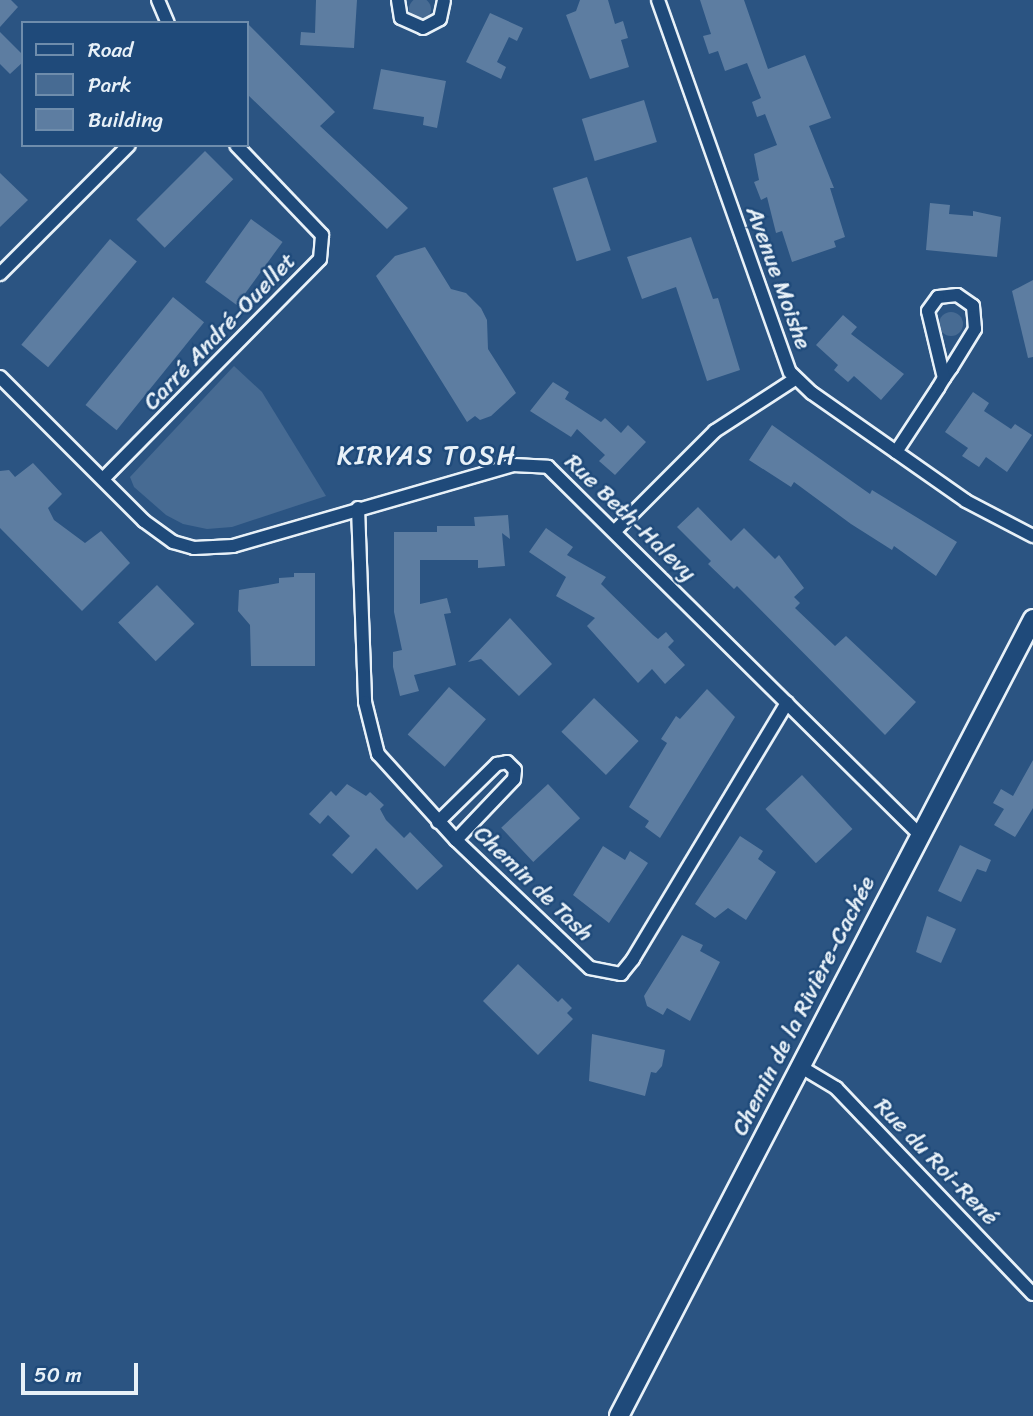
<!DOCTYPE html>
<html>
<head>
<meta charset="utf-8">
<style>
	body { margin:0 }
	#map { position:relative; width:1033px; height:1416px; overflow:hidden; background:#2b5482; font-family:Sriracha,sans-serif }
	div>[style] { position:absolute }
	.green>* { inset:0; background:#476b93 }
	.round { border-radius:50% }
	.building>* { inset:0; background:#5d7da1; transform-origin:0 0 }
	.roads { filter:drop-shadow(2px 0 #e8f1f8) drop-shadow(-2px 0 #e8f1f8) drop-shadow(0 2px #e8f1f8) drop-shadow(0 -2px #e8f1f8) }
	.street>* { height:12px; margin:-6px; padding:0 6px; transform-origin:6px; border-radius:6px; background:#1f4a7a }
	.secondary>* { height:18px; margin:-9px; padding:0 9px; transform-origin:9px; border-radius:9px; background:#1f4a7a }
	span { translate:-50% -50%; white-space:nowrap; text-align:center; line-height:1.15; -webkit-text-stroke:5px #1f4a7a; paint-order:stroke }
	.street-label { font-size:23px; color:#e8f1f8 }
	.quarter-label { font-size:26px; color:#e8f1f8; letter-spacing:2px }
	.legend { position:absolute; left:21px; top:21px; width:228px; height:126px; box-sizing:border-box; background:#1f4a7a; border:2px solid #6f8dac; margin:0; padding:9px 12px; list-style:none; font-size:21px; color:#e8f1f8 }
	.legend li { display:flex; align-items:center; gap:14px; height:35px }
	.legend b { width:35px; border:2px solid #6f8dac }
	.scale { position:absolute; left:21px; top:1363px; width:117px; height:32px; box-sizing:border-box; border:4px solid #e8f1f8; border-top:0; padding-left:9px; font-size:21px; line-height:24px; white-space:nowrap; color:#e8f1f8; -webkit-text-stroke:5px #1f4a7a; paint-order:stroke }
</style>
</head>
<body>
<div id="map">
	<div class="green">
		<div class="round" style="left:409px;top:-2px;width:22px;height:22px"></div>
		<div class="round" style="left:939px;top:312px;width:24px;height:24px"></div>
		<div style="clip-path:polygon(234px 366px,262px 392px,326px 496px,232px 527px,207px 529px,183px 524px,166px 515px,134px 487px,130px 477px)"></div>
	</div>
	<div class="building">
		<div style="clip-path:polygon(0 0,11px 0,18px 7px,0 27px)"></div>
		<div style="clip-path:polygon(316px 0,357px 0,354px 48px,300px 45px,301px 32px,315px 33px)"></div>
		<div style="clip-path:polygon(580px 0,608px 0,615px 24px,623px 21px,628px 38px,621px 40px,629px 67px,590px 79px,566px 15px,576px 11px)"></div>
		<div style="clip-path:polygon(700px 0,744px 0,768px 69px,805px 55px,831px 118px,809px 126px,834px 188px,830px 188px,845px 237px,834px 241px,836px 247px,792px 262px,782px 231px,776px 233px,767px 197px,761px 200px,754px 182px,759px 180px,754px 154px,777px 145px,765px 114px,757px 117px,752px 102px,761px 98px,747px 63px,725px 71px,718px 51px,709px 54px,703px 36px,711px 34px)"></div>
		<div style="clip-path:polygon(490px 13px,523px 28px,517px 41px,509px 37px,497px 62px,506px 67px,501px 79px,466px 62px)"></div>
		<div style="clip-path:polygon(247px 23px,335px 112px,320px 126px,408px 208px,387px 229px,247px 94px)"></div>
		<div style="clip-path:polygon(0 32px,23px 55px,23px 62px,10px 74px,0 64px)"></div>
		<div style="clip-path:polygon(381px 69px,446px 81px,437px 128px,423px 125px,424px 117px,373px 109px)"></div>
		<div style="left:644px;top:100px;width:44px;height:65px;rotate:73deg"></div>
		<div style="left:205px;top:151px;width:40px;height:97px;rotate:45deg"></div>
		<div style="clip-path:polygon(0 173px,28px 200px,0 227px)"></div>
		<div style="left:587px;top:177px;width:77px;height:36px;rotate:72deg"></div>
		<div style="clip-path:polygon(930px 203px,950px 205px,949px 214px,973px 216px,973px 211px,1001px 217px,997px 257px,926px 250px)"></div>
		<div style="left:251px;top:219px;width:39px;height:78px;rotate:36deg"></div>
		<div style="clip-path:polygon(691px 237px,713px 299px,718px 298px,740px 370px,707px 381px,676px 287px,642px 299px,627px 257px)"></div>
		<div style="left:110px;top:239px;width:35px;height:138px;rotate:40deg"></div>
		<div style="clip-path:polygon(425px 247px,451px 289px,466px 293px,481px 308px,487px 320px,488px 349px,516px 393px,491px 416px,480px 420px,475px 416px,467px 422px,376px 276px,395px 256px)"></div>
		<div style="clip-path:polygon(1033px 280px,1033px 357px,1028px 358px,1012px 291px)"></div>
		<div style="left:173px;top:297px;width:40px;height:139px;rotate:39deg"></div>
		<div style="clip-path:polygon(843px 315px,857px 327px,851px 334px,904px 374px,881px 400px,854px 376px,848px 382px,834px 370px,838px 365px,816px 345px)"></div>
		<div style="clip-path:polygon(553px 382px,569px 392px,565px 399px,601px 422px,605px 418px,621px 433px,628px 425px,646px 442px,615px 475px,599px 461px,605px 455px,577px 429px,571px 437px,530px 411px)"></div>
		<div style="clip-path:polygon(973px 392px,989px 403px,984px 411px,1011px 429px,1015px 424px,1032px 435px,1007px 472px,986px 457px,979px 467px,962px 456px,968px 448px,945px 432px)"></div>
		<div style="clip-path:polygon(772px 425px,870px 494px,872px 490px,957px 542px,936px 576px,894px 546px,892px 550px,851px 524px,794px 482px,791px 487px,749px 460px)"></div>
		<div style="clip-path:polygon(33px 463px,62px 494px,48px 508px,54px 520px,85px 543px,101px 531px,130px 563px,82px 611px,0 528px,0 471px,9px 470px,15px 477px)"></div>
		<div style="clip-path:polygon(698px 507px,731px 541px,744px 528px,775px 559px,779px 555px,804px 588px,794px 597px,800px 603px,795px 608px,835px 646px,846px 636px,916px 702px,885px 735px,737px 586px,734px 589px,708px 564px,711px 561px,677px 527px)"></div>
		<div style="clip-path:polygon(508px 515px,510px 539px,502px 533px,505px 566px,478px 568px,478px 560px,420px 560px,420px 604px,447px 598px,451px 613px,444px 614px,456px 665px,414px 675px,419px 691px,400px 696px,393px 667px,393px 652px,402px 650px,394px 612px,394px 532px,437px 532px,437px 526px,475px 526px,474px 517px)"></div>
		<div style="clip-path:polygon(546px 528px,573px 547px,567px 555px,606px 577px,601px 584px,653px 635px,658px 639px,666px 632px,674px 641px,668px 647px,685px 665px,665px 684px,652px 669px,638px 683px,587px 626px,595px 618px,556px 596px,566px 577px,529px 552px)"></div>
		<div style="clip-path:polygon(294px 573px,315px 573px,315px 666px,251px 666px,250px 625px,238px 611px,239px 590px,279px 583px,279px 578px,294px 577px)"></div>
		<div style="left:157px;top:585px;width:54px;height:54px;rotate:46deg"></div>
		<div style="clip-path:polygon(510px 618px,552px 664px,519px 696px,481px 659px,468px 662px)"></div>
		<div style="left:449px;top:687px;width:49px;height:63px;rotate:41deg"></div>
		<div style="clip-path:polygon(707px 689px,735px 717px,660px 838px,645px 827px,649px 821px,629px 807px,667px 743px,661px 739px,676px 716px,680px 719px)"></div>
		<div style="left:594px;top:698px;width:62px;height:47px;rotate:44deg"></div>
		<div style="clip-path:polygon(1033px 760px,1033px 808px,1015px 837px,994px 825px,1004px 809px,993px 803px,1001px 789px,1013px 796px)"></div>
		<div style="left:802px;top:775px;width:74px;height:50px;rotate:47deg"></div>
		<div style="clip-path:polygon(347px 784px,366px 796px,370px 792px,384px 805px,380px 809px,386px 820px,404px 838px,410px 832px,443px 866px,417px 890px,376px 848px,352px 874px,332px 855px,350px 836px,328px 815px,320px 824px,309px 814px,331px 791px,336px 796px)"></div>
		<div style="left:548px;top:784px;width:47px;height:64px;rotate:47deg"></div>
		<div style="clip-path:polygon(740px 836px,763px 851px,758px 859px,776px 872px,746px 920px,728px 908px,715px 918px,695px 904px)"></div>
		<div style="clip-path:polygon(960px 845px,991px 860px,986px 872px,977px 869px,961px 902px,938px 891px)"></div>
		<div style="clip-path:polygon(603px 846px,625px 860px,630px 851px,648px 863px,609px 923px,573px 895px)"></div>
		<div style="clip-path:polygon(927px 916px,956px 929px,941px 963px,916px 952px)"></div>
		<div style="clip-path:polygon(682px 935px,703px 945px,700px 951px,720px 962px,690px 1021px,667px 1008px,663px 1015px,647px 1006px,644px 996px)"></div>
		<div style="clip-path:polygon(518px 964px,558px 1002px,562px 998px,572px 1008px,567px 1013px,573px 1019px,538px 1055px,483px 1001px)"></div>
		<div style="clip-path:polygon(592px 1034px,665px 1050px,662px 1066px,656px 1073px,651px 1072px,645px 1096px,589px 1081px)"></div>
	</div>
	<div class="roads">
		<div class="street">
			<div style="left:158px;top:0;width:25px;rotate:67deg"></div>
			<div style="left:398px;top:0;width:18px;rotate:81deg"></div>
			<div style="left:401px;top:18px;width:24px;rotate:24deg"></div>
			<div style="left:423px;top:28px;width:19px;rotate:-28deg"></div>
			<div style="left:440px;top:19px;width:19px;rotate:-78deg"></div>
			<div style="left:658px;top:0;width:395px;rotate:70.5deg"></div>
			<div style="left:790px;top:372px;width:30px;rotate:44deg"></div>
			<div style="left:812px;top:393px;width:188px;rotate:35deg"></div>
			<div style="left:966px;top:501px;width:76px;rotate:27.6deg"></div>
			<div style="left:0;top:274px;width:182px;rotate:-45deg"></div>
			<div style="left:0;top:377px;width:204px;rotate:45deg"></div>
			<div style="left:144px;top:521px;width:36px;rotate:36deg"></div>
			<div style="left:173px;top:542px;width:22px;rotate:16deg"></div>
			<div style="left:194px;top:548px;width:39px;rotate:-3deg"></div>
			<div style="left:233px;top:546px;width:291px;rotate:-16.1deg"></div>
			<div style="left:513px;top:465px;width:35px;rotate:3deg"></div>
			<div style="left:548px;top:467px;width:522px;rotate:44.69deg"></div>
			<div style="left:896px;top:452px;width:77px;rotate:-56.7deg"></div>
			<div style="left:938px;top:388px;width:12px;rotate:-59deg"></div>
			<div style="left:944px;top:378px;width:12px;rotate:-55deg"></div>
			<div style="left:951px;top:368px;width:46px;rotate:-58.4deg"></div>
			<div style="left:975px;top:329px;width:23px;rotate:-95deg"></div>
			<div style="left:973px;top:306px;width:19px;rotate:-145deg"></div>
			<div style="left:957px;top:295px;width:19px;rotate:174deg"></div>
			<div style="left:938px;top:297px;width:17px;rotate:126deg"></div>
			<div style="left:928px;top:311px;width:69px;rotate:76.6deg"></div>
			<div style="left:103px;top:479px;width:309px;rotate:-45.4deg"></div>
			<div style="left:320px;top:259px;width:24px;rotate:-85deg"></div>
			<div style="left:322px;top:235px;width:124px;rotate:-133.7deg"></div>
			<div style="left:358px;top:508px;width:194px;rotate:87.9deg"></div>
			<div style="left:365px;top:702px;width:54px;rotate:76deg"></div>
			<div style="left:378px;top:754px;width:116px;rotate:47.8deg"></div>
			<div style="left:456px;top:840px;width:185px;rotate:43.7deg"></div>
			<div style="left:590px;top:968px;width:32px;rotate:11deg"></div>
			<div style="left:621px;top:974px;width:19px;rotate:-51deg"></div>
			<div style="left:633px;top:959px;width:299px;rotate:-59deg"></div>
			<div style="left:616px;top:530px;width:140px;rotate:-45deg"></div>
			<div style="left:715px;top:431px;width:95px;rotate:-33deg"></div>
			<div style="left:438px;top:822px;width:83px;rotate:-44.5deg"></div>
			<div style="left:497px;top:764px;width:10px;rotate:-11deg"></div>
			<div style="left:507px;top:762px;width:11px;rotate:45deg"></div>
			<div style="left:515px;top:770px;width:9px;rotate:96deg"></div>
			<div style="left:514px;top:779px;width:84px;rotate:133.6deg"></div>
			<div style="left:801px;top:1067px;width:41px;rotate:31deg"></div>
			<div style="left:836px;top:1088px;width:285px;rotate:46.3deg"></div>
		</div>
		<div class="secondary">
			<div style="left:619px;top:1416px;width:898px;rotate:-62.55deg"></div>
		</div>
	</div>
	<div class="street-label">
		<span style="left:778px;top:278px;rotate:70deg">Avenue Moishe</span>
		<span style="left:220px;top:332px;rotate:-46deg">Carré André-Ouellet</span>
		<span style="left:630px;top:518px;rotate:44deg">Rue Beth-Halevy</span>
		<span style="left:533px;top:884px;rotate:44deg">Chemin de Tash</span>
		<span style="left:804px;top:1006px;rotate:-63deg">Chemin de la Rivière-Cachée</span>
		<span style="left:936px;top:1162px;rotate:46deg">Rue du Roi-René</span>
	</div>
	<div class="quarter-label">
		<span style="left:427px;top:456px">KIRYAS TOSH</span>
	</div>
	<ul class="legend">
	<li><b style="height:9px;background:#1f4a7a"></b>Road</li>
	<li><b style="height:19px;background:#476b93"></b>Park</li>
	<li><b style="height:19px;background:#5d7da1"></b>Building</li>
	</ul>
	<div class="scale">50 m</div>
</div>
</body>
</html>
